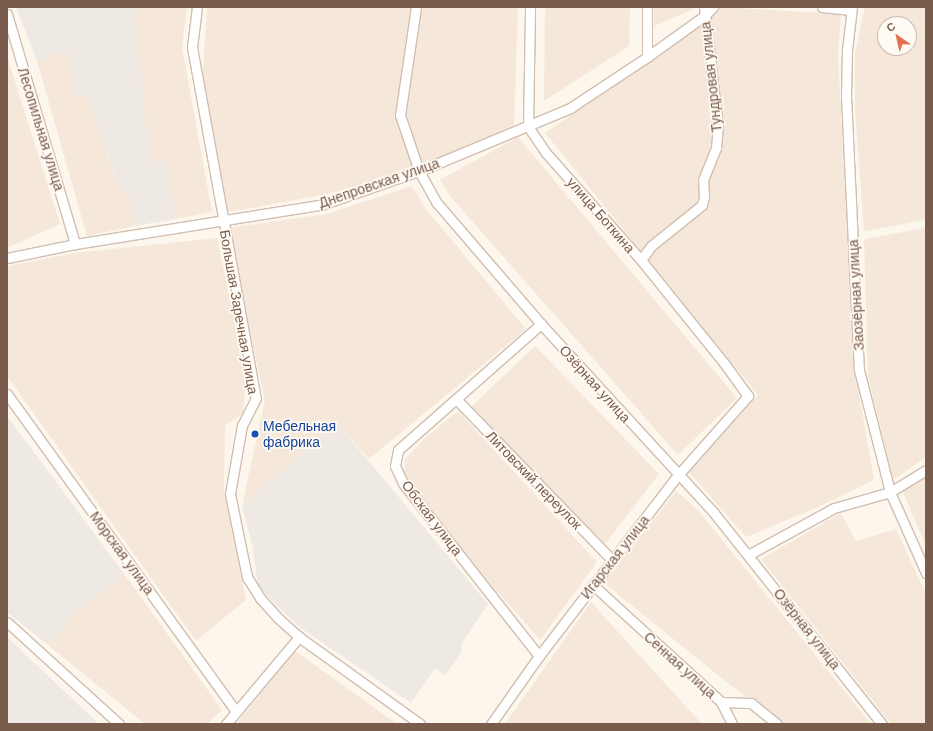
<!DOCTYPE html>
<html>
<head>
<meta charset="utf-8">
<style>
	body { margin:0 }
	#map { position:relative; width:933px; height:731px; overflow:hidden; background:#fdf6ec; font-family:Arial,sans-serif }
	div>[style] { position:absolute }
	.residential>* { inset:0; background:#f5e8da }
	.industrial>* { inset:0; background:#efe9e4 }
	.roads { filter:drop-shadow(1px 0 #d1beb0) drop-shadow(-1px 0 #d1beb0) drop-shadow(0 1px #d1beb0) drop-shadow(0 -1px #d1beb0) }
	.minor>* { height:9px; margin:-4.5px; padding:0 4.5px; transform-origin:4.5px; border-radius:4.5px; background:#fff }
	.dots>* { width:11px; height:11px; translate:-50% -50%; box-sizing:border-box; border:2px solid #fffaf3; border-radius:50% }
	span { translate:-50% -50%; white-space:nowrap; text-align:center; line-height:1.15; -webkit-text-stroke:3.5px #fffaf3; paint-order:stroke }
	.street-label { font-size:14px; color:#7a5c4d }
	.transit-label { font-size:14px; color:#164399 }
	.left { translate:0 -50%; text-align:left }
	.frame { position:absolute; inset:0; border:8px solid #7a5c4d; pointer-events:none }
	.north { position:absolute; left:877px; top:16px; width:40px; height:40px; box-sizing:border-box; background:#fffaf3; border:1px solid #cabbb1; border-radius:50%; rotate:326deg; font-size:11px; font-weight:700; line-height:16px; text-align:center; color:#7a5c4d }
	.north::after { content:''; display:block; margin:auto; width:14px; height:18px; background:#e76f51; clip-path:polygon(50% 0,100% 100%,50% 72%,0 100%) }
</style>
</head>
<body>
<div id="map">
	<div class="residential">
		<div style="clip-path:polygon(138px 7px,187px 7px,182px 47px,212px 212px,175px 219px,166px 161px,150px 163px,134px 15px)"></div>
		<div style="clip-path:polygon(207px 7px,518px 7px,514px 125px,426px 166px,402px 175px,323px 195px,223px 213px,202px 89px)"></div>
		<div style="clip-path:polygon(545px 7px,630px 7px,629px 46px,544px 101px)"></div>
		<div style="clip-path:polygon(654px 7px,693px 7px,693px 9px,654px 26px)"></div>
		<div style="clip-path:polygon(718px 7px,841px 14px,838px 56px,855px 371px,874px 480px,816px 508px,746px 537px,688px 471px,758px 395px,545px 133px,642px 67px)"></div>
		<div style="clip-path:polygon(evenodd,865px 7px,926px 7px,926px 220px,864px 231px,855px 108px,855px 53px,865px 7px,885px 24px,909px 24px,909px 48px,885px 48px,885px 24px)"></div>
		<div style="clip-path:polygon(67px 49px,76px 96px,88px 95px,115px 177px,129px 193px,134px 226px,87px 236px,37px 61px)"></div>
		<div style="clip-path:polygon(7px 56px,60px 224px,7px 248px)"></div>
		<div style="clip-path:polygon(518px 137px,737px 398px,678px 455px,450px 196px,440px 180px)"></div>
		<div style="clip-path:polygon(412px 186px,426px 209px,526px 329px,369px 459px,337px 423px,242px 506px,265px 400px,227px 228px,327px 214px)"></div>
		<div style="clip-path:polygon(926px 228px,926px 457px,893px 480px,868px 377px,864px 239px)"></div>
		<div style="clip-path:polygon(217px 238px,246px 377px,243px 414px,225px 425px,224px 490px,246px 600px,196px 641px,7px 376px,7px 267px,12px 265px,74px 253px)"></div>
		<div style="clip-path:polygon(535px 346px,659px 474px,605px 544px,519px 459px,471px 407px)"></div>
		<div style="clip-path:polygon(458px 411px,597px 562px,540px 640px,467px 557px,404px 475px,405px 459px,424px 439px)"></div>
		<div style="clip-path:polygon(926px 476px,926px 546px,902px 490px)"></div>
		<div style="clip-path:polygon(676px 491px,698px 510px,871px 724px,783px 724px,729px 684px,604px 583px)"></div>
		<div style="clip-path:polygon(841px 513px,856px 541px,896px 529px,926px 594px,926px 724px,891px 724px,761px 559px)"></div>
		<div style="clip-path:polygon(125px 575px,222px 710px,207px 724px,145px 724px,48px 645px,68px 626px,65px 620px)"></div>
		<div style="clip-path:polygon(591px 602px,702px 724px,505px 724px)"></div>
		<div style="clip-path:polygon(295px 651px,397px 724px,236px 724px)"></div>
	</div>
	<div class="industrial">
		<div style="clip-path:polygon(16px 7px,138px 7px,134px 15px,150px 162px,166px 160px,175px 219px,134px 226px,129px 193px,118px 185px,88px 95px,76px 96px,67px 50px,37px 61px)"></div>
		<div style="clip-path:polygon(7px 416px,125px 575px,65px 620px,68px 626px,48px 645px,7px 612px)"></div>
		<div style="clip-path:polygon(337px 423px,488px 604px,462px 643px,461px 653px,445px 675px,435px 668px,411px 703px,298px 626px,258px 587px,253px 548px,242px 506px)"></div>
		<div style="clip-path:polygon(7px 637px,99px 724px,7px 724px)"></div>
	</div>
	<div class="roads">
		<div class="minor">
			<div style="left:197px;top:7px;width:40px;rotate:97.1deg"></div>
			<div style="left:192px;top:47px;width:357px;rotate:79.7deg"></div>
			<div style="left:256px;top:398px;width:30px;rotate:117deg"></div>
			<div style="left:242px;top:425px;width:70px;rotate:99.9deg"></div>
			<div style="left:230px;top:494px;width:85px;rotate:78.4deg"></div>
			<div style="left:247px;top:577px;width:25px;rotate:58deg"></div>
			<div style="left:260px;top:598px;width:27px;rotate:48deg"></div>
			<div style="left:278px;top:618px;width:28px;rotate:42deg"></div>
			<div style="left:299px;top:637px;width:149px;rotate:35.7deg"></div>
			<div style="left:416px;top:7px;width:109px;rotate:98.4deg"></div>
			<div style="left:400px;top:115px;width:59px;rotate:71.3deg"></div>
			<div style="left:419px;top:171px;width:37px;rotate:61deg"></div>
			<div style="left:437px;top:203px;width:160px;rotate:49.3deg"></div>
			<div style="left:541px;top:324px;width:256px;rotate:47.5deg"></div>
			<div style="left:714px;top:513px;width:270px;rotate:51.5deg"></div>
			<div style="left:647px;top:7px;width:50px;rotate:90deg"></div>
			<div style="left:822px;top:7px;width:29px;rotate:6deg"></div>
			<div style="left:852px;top:7px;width:43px;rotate:96.6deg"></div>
			<div style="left:847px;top:50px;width:46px;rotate:91.2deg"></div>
			<div style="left:846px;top:96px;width:274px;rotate:87.3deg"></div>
			<div style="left:859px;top:370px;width:126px;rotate:75.7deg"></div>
			<div style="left:890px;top:492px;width:89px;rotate:66deg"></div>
			<div style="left:7px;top:14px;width:240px;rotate:73.5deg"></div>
			<div style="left:7px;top:258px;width:69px;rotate:-11.6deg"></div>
			<div style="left:75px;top:244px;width:252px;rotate:-9.1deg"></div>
			<div style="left:324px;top:204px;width:101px;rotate:-19.2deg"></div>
			<div style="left:419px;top:171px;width:164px;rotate:-22.6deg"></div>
			<div style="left:570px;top:108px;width:92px;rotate:-33.5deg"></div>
			<div style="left:647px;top:57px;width:70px;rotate:-35.7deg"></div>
			<div style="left:704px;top:16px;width:13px;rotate:-45deg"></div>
			<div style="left:641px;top:260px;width:17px;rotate:-54deg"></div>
			<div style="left:651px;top:246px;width:65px;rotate:-38.8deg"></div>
			<div style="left:702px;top:205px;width:8px;rotate:-76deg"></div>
			<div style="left:704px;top:197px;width:17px;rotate:-93deg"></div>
			<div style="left:703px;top:180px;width:35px;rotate:-68deg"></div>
			<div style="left:716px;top:148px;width:22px;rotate:-85deg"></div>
			<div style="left:718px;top:126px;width:120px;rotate:-96.7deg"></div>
			<div style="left:7px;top:394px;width:392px;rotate:54.2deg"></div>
			<div style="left:457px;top:400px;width:223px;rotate:45.9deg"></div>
			<div style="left:748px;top:555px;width:98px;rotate:-28.7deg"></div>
			<div style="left:834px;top:508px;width:58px;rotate:-15.9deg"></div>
			<div style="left:890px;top:492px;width:42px;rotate:-31.4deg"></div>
			<div style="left:593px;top:585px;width:173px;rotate:42.4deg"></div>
			<div style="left:721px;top:702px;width:30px;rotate:2deg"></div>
			<div style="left:751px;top:703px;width:33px;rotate:39deg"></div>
			<div style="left:7px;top:622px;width:151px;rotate:42.3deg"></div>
			<div style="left:539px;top:656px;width:220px;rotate:-128.2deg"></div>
			<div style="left:403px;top:483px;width:19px;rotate:-115deg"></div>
			<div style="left:395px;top:466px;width:16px;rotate:-79deg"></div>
			<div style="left:398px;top:450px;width:191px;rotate:-41.4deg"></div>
			<div style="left:721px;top:702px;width:25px;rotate:63deg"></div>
			<div style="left:226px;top:724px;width:114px;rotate:-50deg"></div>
			<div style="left:491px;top:724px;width:83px;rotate:-54.8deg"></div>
			<div style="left:539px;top:656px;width:228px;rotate:-52.5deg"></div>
			<div style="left:678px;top:475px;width:106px;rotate:-48.5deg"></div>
			<div style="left:748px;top:396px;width:41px;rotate:-126deg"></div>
			<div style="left:724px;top:363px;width:132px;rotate:-128.9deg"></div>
			<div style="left:641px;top:260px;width:143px;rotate:-131.6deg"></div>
			<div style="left:546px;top:153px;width:32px;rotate:-124deg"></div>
			<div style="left:528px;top:126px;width:119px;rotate:-89deg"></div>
		</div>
	</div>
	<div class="dots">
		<div style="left:255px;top:434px;background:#1a4fb4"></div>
	</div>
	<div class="street-label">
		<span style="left:711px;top:77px;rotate:-96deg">Тундровая улица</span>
		<span style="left:41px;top:129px;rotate:73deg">Лесопильная улица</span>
		<span style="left:379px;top:183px;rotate:-19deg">Днепровская улица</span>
		<span style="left:601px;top:215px;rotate:49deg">улица Боткина</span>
		<span style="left:856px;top:295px;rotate:-93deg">Заозёрная улица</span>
		<span style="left:239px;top:312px;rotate:80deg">Большая Заречная улица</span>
		<span style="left:595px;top:384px;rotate:48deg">Озёрная улица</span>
		<span style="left:534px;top:480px;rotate:46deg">Литовский переулок</span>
		<span style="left:432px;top:518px;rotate:53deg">Обская улица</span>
		<span style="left:122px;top:553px;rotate:54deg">Морская улица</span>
		<span style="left:615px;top:557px;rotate:-52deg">Игарская улица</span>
		<span style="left:807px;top:629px;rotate:52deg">Озёрная улица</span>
		<span style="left:680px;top:665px;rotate:42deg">Сенная улица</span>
	</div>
	<div class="transit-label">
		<span class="left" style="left:263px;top:434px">Мебельная<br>фабрика</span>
	</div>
	<div class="frame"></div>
	<div class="north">С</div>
</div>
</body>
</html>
